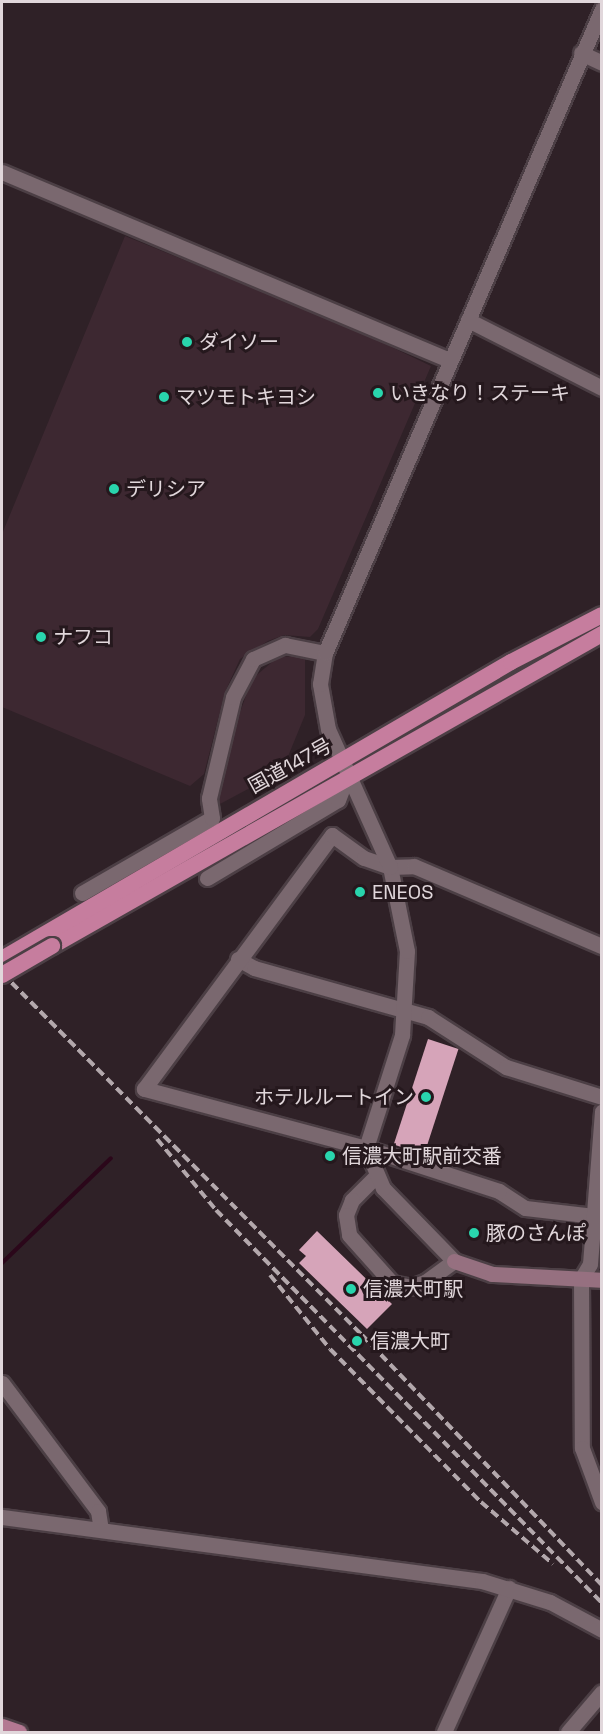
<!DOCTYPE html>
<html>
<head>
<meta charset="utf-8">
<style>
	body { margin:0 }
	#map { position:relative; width:603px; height:1734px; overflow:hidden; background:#2f2127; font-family:"Space Grotesk","Noto Sans JP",sans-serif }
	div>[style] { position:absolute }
	.built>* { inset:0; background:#3d2831 }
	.stream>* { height:4px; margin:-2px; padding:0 2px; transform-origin:2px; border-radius:2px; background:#2b071a }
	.building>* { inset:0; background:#d6a4b9; transform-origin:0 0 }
	.roads { filter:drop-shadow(2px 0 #4c3f45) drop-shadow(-2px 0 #4c3f45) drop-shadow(0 2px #4c3f45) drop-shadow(0 -2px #4c3f45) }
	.minor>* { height:15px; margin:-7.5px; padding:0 7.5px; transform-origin:7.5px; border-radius:7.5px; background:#7a686f }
	.tertiary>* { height:15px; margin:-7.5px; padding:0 7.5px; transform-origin:7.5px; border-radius:7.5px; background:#7a686f }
	.secondary>* { height:15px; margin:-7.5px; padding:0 7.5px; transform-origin:7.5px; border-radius:7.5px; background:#967080 }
	.primary>* { height:15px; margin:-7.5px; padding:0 7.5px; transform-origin:7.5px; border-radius:7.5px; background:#b37892 }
	.trunk>* { height:16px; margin:-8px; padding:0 8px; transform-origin:8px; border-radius:8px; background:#c67d9e }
	.rail>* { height:4px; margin-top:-2px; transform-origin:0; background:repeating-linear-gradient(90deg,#b3a8ac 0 9px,transparent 0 13.5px) }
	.bridges { filter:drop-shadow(2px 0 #4c3f45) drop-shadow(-2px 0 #4c3f45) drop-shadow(0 2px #4c3f45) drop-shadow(0 -2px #4c3f45) }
	.trunk-bridge>* { height:16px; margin:-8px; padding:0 8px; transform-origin:8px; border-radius:8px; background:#c67d9e }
	.dots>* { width:16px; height:16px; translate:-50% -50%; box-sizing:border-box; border:3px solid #25181d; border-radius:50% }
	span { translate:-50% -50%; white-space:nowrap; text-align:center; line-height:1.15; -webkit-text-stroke:6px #25181d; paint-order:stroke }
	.poi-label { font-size:20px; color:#e1d7db }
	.left { translate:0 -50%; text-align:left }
	.right { translate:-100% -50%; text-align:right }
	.street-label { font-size:20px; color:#e1d7db }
	.frame { position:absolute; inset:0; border:3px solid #e1d7db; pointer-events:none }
</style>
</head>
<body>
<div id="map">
	<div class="built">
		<div style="clip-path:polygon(125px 236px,352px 328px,431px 366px,318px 629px,310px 637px,284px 635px,268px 641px,240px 659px,225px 692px,204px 774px,190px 786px,2px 707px,2px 534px)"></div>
		<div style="clip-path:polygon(298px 656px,305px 658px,305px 715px,282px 771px,220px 804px,217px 796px,229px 743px,252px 679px,278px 657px)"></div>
	</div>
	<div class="stream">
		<div style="left:2px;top:1263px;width:151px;rotate:-43.9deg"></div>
	</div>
	<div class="building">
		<div style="left:428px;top:1039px;width:32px;height:111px;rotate:18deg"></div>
		<div style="clip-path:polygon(317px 1231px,392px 1304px,367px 1329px,299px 1263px,306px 1256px,299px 1250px)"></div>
	</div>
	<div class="roads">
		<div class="minor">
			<div style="left:581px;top:53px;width:23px;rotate:25deg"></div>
			<div style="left:468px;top:320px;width:150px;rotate:26.9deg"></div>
			<div style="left:207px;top:878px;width:152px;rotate:-30.8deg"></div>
			<div style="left:338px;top:800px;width:25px;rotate:-69deg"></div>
			<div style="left:82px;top:893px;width:150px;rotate:-30deg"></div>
			<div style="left:212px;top:818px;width:20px;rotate:-99deg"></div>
			<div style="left:238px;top:959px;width:18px;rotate:29deg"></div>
			<div style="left:254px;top:968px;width:181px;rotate:15.7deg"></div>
			<div style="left:428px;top:1017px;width:93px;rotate:32.7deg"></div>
			<div style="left:506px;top:1067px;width:101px;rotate:17.4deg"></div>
			<div style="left:594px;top:1216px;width:69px;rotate:-173.4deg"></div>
			<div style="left:525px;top:1208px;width:31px;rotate:-147deg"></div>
			<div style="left:499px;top:1191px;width:140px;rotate:-162.1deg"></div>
			<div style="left:366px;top:1148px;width:230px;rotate:-165.1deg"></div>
			<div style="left:144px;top:1089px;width:316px;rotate:-53.5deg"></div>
			<div style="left:332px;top:835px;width:39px;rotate:36deg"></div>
			<div style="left:364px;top:858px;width:28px;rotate:19deg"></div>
			<div style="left:390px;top:867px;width:24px;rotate:-2deg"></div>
			<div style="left:414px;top:866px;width:204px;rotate:23.1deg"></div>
			<div style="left:581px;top:1279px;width:17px;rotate:-59deg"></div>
			<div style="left:590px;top:1264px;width:153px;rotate:-85.5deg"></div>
			<div style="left:444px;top:1732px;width:158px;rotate:-65.7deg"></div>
			<div style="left:568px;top:1732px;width:52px;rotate:-49.6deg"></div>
		</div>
		<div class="tertiary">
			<div style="left:2px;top:172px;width:486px;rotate:22.8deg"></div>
			<div style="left:209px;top:798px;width:104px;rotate:-76.6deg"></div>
			<div style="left:233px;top:697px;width:43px;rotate:-62.2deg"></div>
			<div style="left:253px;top:659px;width:35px;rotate:-24deg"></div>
			<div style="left:285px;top:645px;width:41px;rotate:11.3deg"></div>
			<div style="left:375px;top:1177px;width:33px;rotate:135deg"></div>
			<div style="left:352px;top:1200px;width:16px;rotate:112deg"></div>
			<div style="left:346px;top:1215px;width:20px;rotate:81deg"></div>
			<div style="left:349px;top:1235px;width:64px;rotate:48.1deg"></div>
			<div style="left:392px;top:1283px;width:19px;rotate:12deg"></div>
			<div style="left:411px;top:1287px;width:15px;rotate:-20deg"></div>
			<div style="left:425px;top:1282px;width:36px;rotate:-36deg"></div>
			<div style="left:454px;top:1261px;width:102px;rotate:-134.2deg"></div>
			<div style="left:383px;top:1188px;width:43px;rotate:-113deg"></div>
			<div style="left:366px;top:1148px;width:119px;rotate:-72.3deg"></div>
			<div style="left:402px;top:1035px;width:84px;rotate:-86.6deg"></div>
			<div style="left:407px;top:951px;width:86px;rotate:-101.4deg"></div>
			<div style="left:390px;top:867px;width:151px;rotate:-114.2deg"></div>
			<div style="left:328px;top:729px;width:46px;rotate:-100.1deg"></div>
			<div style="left:320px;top:684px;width:31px;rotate:-81deg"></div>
			<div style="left:325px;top:653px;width:701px;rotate:-66.73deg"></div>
			<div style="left:581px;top:1279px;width:169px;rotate:89.7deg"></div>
			<div style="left:582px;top:1448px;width:58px;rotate:69.7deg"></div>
			<div style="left:2px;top:1383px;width:160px;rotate:53.1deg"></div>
			<div style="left:98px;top:1511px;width:19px;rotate:81deg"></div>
			<div style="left:2px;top:1517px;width:484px;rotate:7.6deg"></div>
			<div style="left:482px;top:1581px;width:71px;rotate:17.2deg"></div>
			<div style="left:550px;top:1602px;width:59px;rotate:28.3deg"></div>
		</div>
		<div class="secondary">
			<div style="left:454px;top:1261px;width:40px;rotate:18.9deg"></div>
			<div style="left:492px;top:1274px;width:110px;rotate:3.1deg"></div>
		</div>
		<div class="primary">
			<div style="left:2px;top:1726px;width:18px;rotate:19deg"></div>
		</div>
		<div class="trunk">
			<div style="left:52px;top:946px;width:632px;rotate:-29.57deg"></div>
			<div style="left:2px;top:959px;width:589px;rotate:-30.26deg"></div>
			<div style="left:511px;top:662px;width:102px;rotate:-27.3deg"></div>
		</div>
	</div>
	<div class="rail">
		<div style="left:2px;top:973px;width:511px;rotate:45.16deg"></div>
		<div style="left:362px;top:1335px;width:347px;rotate:46.2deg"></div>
		<div style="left:157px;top:1139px;width:92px;rotate:50.3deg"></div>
		<div style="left:216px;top:1210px;width:551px;rotate:45.51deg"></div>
		<div style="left:270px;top:1275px;width:95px;rotate:51deg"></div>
		<div style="left:330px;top:1349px;width:215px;rotate:45.4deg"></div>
		<div style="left:481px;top:1502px;width:95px;rotate:40.7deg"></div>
	</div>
	<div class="bridges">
		<div class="trunk-bridge">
			<div style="left:2px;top:975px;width:58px;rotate:-30.1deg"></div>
		</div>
	</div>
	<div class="dots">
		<div style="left:187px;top:342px;background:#29d5ad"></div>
		<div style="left:378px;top:393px;background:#29d5ad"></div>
		<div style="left:164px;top:397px;background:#29d5ad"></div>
		<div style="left:114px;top:489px;background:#29d5ad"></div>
		<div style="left:41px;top:637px;background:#29d5ad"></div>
		<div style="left:360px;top:892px;background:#29d5ad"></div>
		<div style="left:426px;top:1097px;background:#29d5ad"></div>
		<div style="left:330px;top:1156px;background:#29d5ad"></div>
		<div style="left:474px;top:1233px;background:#29d5ad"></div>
		<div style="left:351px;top:1289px;background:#29d5ad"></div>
		<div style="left:357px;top:1341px;background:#29d5ad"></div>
	</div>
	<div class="poi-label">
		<span class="left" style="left:199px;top:342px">ダイソー</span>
		<span class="left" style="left:390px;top:393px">いきなり！ステーキ</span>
		<span class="left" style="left:176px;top:397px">マツモトキヨシ</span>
		<span class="left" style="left:126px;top:489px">デリシア</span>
		<span class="left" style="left:53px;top:637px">ナフコ</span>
		<span class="left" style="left:372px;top:892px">ENEOS</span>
		<span class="right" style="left:414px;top:1097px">ホテルルートイン</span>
		<span class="left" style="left:342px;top:1156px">信濃大町駅前交番</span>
		<span class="left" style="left:486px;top:1233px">豚のさんぽ</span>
		<span class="left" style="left:363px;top:1289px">信濃大町駅</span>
		<span class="left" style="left:370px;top:1341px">信濃大町</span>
	</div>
	<div class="street-label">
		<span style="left:290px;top:766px;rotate:-29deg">国道147号</span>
	</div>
	<div class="frame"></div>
</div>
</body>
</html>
